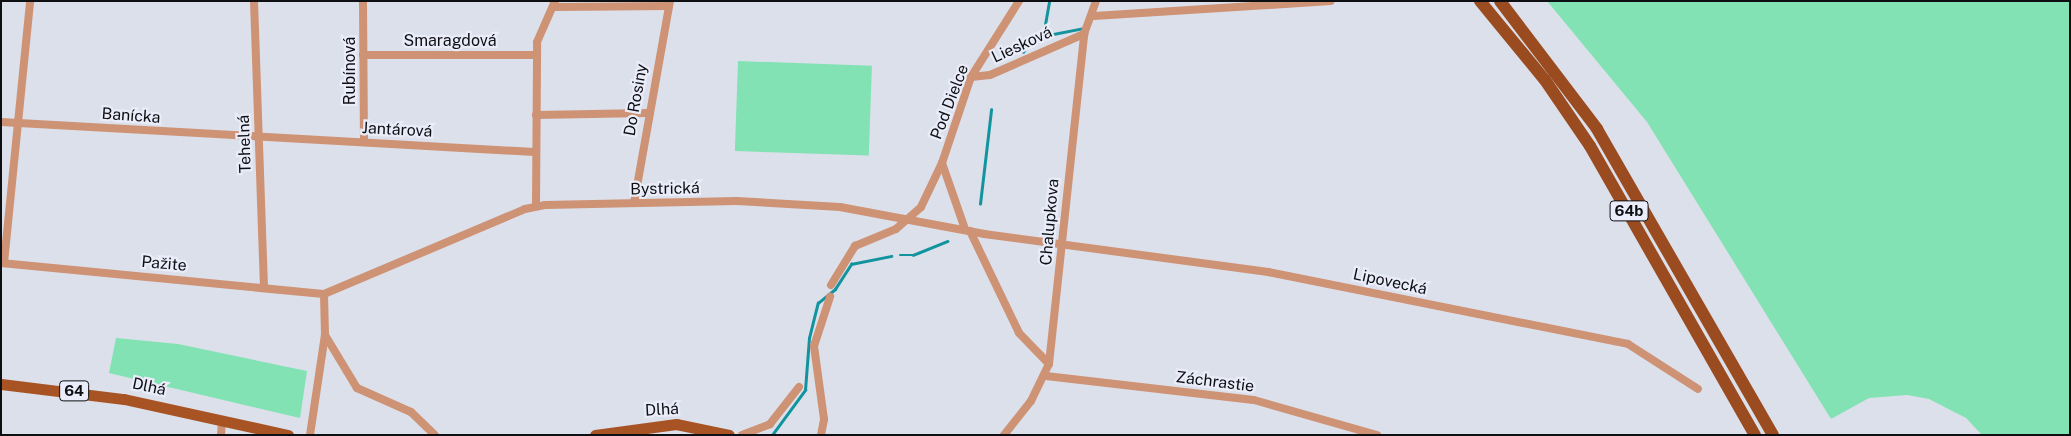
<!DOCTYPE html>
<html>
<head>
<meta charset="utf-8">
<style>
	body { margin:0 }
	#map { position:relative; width:2071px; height:436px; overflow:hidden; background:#dce0eb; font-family:"Public Sans",sans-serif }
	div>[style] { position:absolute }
	.green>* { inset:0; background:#83e2b4; transform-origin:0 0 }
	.stream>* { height:2.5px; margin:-1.25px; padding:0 1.25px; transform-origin:1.25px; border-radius:1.25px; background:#12949e }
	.minor>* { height:8px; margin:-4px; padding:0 4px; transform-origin:4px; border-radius:4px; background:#ce9275 }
	.primary>* { height:11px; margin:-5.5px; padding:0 5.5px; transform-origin:5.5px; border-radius:5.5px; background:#a85324 }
	.trunk>* { height:12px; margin:-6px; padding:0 6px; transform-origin:6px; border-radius:6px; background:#9a4c20 }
	span { translate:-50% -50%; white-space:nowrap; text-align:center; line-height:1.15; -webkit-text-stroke:4.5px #eaedf9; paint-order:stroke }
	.shield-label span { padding:1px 4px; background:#eaedf9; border:1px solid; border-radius:4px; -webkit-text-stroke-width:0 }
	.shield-label { font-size:15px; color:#0e0f13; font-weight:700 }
	.street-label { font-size:16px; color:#0e0f13 }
	.frame { position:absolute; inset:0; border:2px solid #0e0f13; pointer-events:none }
</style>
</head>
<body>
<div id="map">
	<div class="green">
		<div style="clip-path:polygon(1547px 1px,2070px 1px,2070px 435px,1982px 435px,1966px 418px,1929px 399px,1907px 395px,1869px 398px,1831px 419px,1647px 122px)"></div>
		<div style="left:738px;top:61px;width:134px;height:90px;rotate:2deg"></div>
		<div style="clip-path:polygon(116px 338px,178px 344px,307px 371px,300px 418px,109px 373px)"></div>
	</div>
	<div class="stream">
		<div style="left:1043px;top:36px;width:42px;rotate:-11deg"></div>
		<div style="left:1023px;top:52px;width:15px;rotate:-53deg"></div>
		<div style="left:1032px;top:40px;width:12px;rotate:-20deg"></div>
		<div style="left:1043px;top:36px;width:36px;rotate:-80deg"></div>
		<div style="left:980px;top:204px;width:95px;rotate:-83.3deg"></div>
		<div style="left:900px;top:255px;width:13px"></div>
		<div style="left:913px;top:255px;width:37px;rotate:-22deg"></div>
		<div style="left:665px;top:435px;width:24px"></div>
		<div style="left:772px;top:435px;width:56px;rotate:-53.7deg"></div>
		<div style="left:805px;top:390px;width:52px;rotate:-85.6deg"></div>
		<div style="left:809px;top:338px;width:36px;rotate:-76deg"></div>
		<div style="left:818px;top:303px;width:22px;rotate:-39deg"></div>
		<div style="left:835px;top:289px;width:30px;rotate:-57deg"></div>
		<div style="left:851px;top:264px;width:41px;rotate:-11.3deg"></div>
	</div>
	<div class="minor">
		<div style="left:254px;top:1px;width:286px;rotate:88deg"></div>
		<div style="left:363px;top:1px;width:140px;rotate:89.6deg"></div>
		<div style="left:554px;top:7px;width:115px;rotate:-0.5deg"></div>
		<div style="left:1094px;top:16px;width:237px;rotate:-3.6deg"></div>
		<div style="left:363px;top:55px;width:173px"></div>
		<div style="left:971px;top:77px;width:19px;rotate:-6deg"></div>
		<div style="left:990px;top:75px;width:103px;rotate:-23.6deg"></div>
		<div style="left:536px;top:115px;width:112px;rotate:-1deg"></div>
		<div style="left:1px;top:122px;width:534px;rotate:3.22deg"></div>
		<div style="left:942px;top:163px;width:70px;rotate:70.8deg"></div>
		<div style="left:634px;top:203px;width:205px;rotate:-79.9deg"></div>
		<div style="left:536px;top:205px;width:163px;rotate:-89.6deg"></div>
		<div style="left:537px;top:42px;width:45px;rotate:-66.3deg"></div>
		<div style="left:970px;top:231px;width:113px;rotate:64.3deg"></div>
		<div style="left:1019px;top:333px;width:43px;rotate:45.9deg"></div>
		<div style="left:1px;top:263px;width:324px;rotate:5.5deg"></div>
		<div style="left:4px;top:263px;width:263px;rotate:-84.3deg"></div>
		<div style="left:831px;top:285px;width:46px;rotate:-58.4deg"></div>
		<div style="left:855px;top:246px;width:44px;rotate:-22.5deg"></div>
		<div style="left:896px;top:229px;width:33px;rotate:-41deg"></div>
		<div style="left:921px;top:207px;width:49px;rotate:-64.5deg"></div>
		<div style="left:942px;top:163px;width:91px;rotate:-71.4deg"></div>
		<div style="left:971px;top:77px;width:90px;rotate:-57.7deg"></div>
		<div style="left:325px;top:335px;width:62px;rotate:58.9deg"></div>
		<div style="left:357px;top:388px;width:59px;rotate:24deg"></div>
		<div style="left:411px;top:412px;width:33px;rotate:44deg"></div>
		<div style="left:1046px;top:376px;width:209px;rotate:6.6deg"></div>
		<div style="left:1254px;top:400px;width:128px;rotate:15.9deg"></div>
		<div style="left:221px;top:435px;width:15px;rotate:-86deg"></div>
		<div style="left:310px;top:435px;width:101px;rotate:-81.5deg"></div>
		<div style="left:325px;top:335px;width:41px;rotate:-91.4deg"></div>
		<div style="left:324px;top:294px;width:218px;rotate:-22.9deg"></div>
		<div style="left:525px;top:209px;width:20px;rotate:-11deg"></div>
		<div style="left:545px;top:205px;width:192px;rotate:-1.2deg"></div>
		<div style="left:737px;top:201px;width:103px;rotate:3.3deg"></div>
		<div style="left:840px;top:207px;width:147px;rotate:10.6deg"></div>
		<div style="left:984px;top:234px;width:287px;rotate:7.6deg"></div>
		<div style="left:1268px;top:272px;width:367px;rotate:11.3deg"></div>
		<div style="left:1628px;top:344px;width:83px;rotate:32.7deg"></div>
		<div style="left:742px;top:435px;width:30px;rotate:-21deg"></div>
		<div style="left:770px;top:424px;width:47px;rotate:-51.9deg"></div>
		<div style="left:821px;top:435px;width:16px;rotate:-79deg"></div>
		<div style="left:824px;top:419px;width:74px;rotate:-97.8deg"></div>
		<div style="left:814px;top:346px;width:52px;rotate:-71.9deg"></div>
		<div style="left:1004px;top:435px;width:43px;rotate:-51.5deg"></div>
		<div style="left:1031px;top:401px;width:41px;rotate:-64.1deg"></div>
		<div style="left:1049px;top:364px;width:332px;rotate:-83.9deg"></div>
		<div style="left:1084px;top:34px;width:35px;rotate:-70deg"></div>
	</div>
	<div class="primary">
		<div style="left:1px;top:384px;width:124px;rotate:7deg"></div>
		<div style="left:124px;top:399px;width:168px;rotate:12.4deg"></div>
		<div style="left:595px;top:435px;width:82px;rotate:-7.7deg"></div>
		<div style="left:676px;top:424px;width:54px;rotate:11.7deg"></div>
	</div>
	<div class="trunk">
		<div style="left:1480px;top:1px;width:102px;rotate:50.6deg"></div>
		<div style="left:1545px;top:80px;width:80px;rotate:55.7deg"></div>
		<div style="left:1590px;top:146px;width:333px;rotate:60.3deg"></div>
		<div style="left:1500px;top:1px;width:161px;rotate:52.8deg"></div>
		<div style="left:1597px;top:129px;width:353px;rotate:60.1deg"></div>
	</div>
	<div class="shield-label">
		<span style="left:1629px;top:211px">64b</span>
		<span style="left:74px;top:391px">64</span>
	</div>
	<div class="street-label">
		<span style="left:450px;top:41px">Smaragdová</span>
		<span style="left:1022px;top:45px;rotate:-25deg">Liesková</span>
		<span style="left:350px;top:71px;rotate:-90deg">Rubínová</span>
		<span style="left:636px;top:100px;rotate:-80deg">Do Rosiny</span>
		<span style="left:950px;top:102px;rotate:-69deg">Pod Dielce</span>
		<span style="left:131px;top:116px;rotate:4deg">Banícka</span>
		<span style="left:397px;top:130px;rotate:3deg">Jantárová</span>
		<span style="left:245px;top:144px;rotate:-92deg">Tehelná</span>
		<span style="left:665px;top:189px;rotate:-1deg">Bystrická</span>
		<span style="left:1050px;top:222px;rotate:-85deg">Chalupkova</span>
		<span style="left:164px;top:264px;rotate:5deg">Pažite</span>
		<span style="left:1390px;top:282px;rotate:12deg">Lipovecká</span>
		<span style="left:1215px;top:382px;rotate:7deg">Záchrastie</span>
		<span style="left:149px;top:387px;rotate:12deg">Dlhá</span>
		<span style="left:662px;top:410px;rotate:-3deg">Dlhá</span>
	</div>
	<div class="frame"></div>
</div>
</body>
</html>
